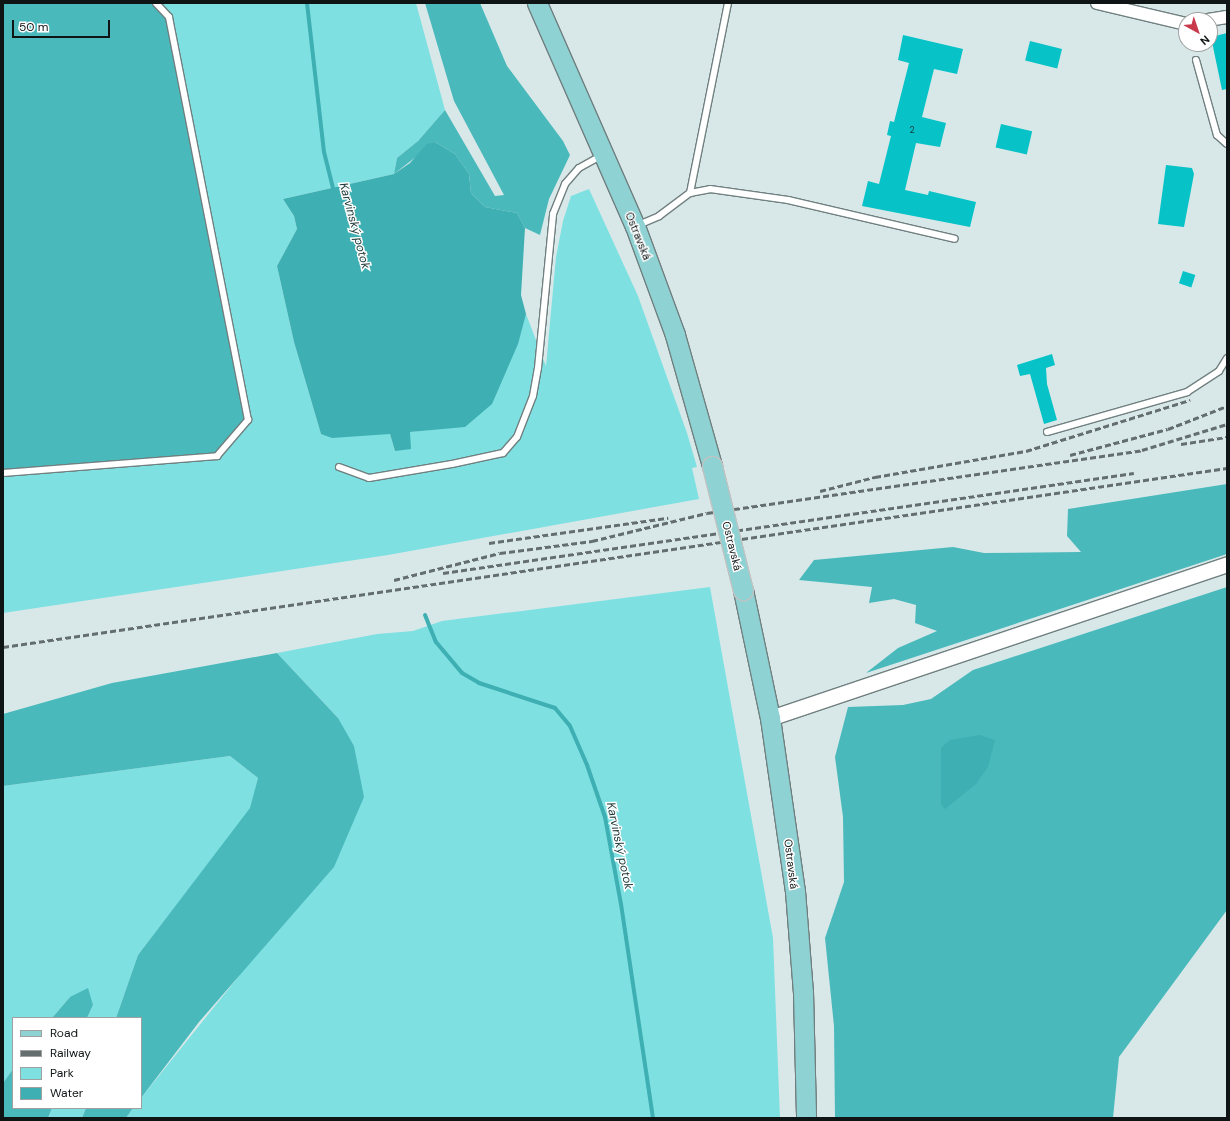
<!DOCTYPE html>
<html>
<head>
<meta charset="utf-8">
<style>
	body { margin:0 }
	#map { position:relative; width:1230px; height:1121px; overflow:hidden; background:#d8e8e8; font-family:"DM Sans",sans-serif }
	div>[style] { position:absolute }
	.green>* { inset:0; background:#7fe0e2 }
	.forest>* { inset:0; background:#49b9bc }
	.water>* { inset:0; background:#3eafb2 }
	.stream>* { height:4px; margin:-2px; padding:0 2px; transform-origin:2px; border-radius:2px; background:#3eafb2 }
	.building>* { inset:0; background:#07c2c7; transform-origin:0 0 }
	.roads { filter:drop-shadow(1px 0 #707f7f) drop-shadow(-1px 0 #707f7f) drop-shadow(0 1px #707f7f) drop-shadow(0 -1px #707f7f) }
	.service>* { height:6px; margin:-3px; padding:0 3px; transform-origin:3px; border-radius:3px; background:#fff }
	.minor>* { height:12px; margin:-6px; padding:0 6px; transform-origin:6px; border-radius:6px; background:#fff }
	.tertiary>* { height:15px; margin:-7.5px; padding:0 7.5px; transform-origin:7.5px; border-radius:7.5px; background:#fff }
	.primary>* { height:19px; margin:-9.5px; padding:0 9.5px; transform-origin:9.5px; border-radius:9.5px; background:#8fd2d4 }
	.rail>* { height:3px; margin-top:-1.5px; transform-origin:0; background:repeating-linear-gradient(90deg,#646e6e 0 6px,transparent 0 9px) }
	.bridges { filter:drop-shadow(1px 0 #c1c2c2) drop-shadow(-1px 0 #c1c2c2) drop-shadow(0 1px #c1c2c2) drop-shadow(0 -1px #c1c2c2) }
	.primary-bridge>* { height:19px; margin:-9.5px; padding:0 9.5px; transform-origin:9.5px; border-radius:9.5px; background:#8fd2d4 }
	span { translate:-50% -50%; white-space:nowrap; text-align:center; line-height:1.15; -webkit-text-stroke:3px #fff; paint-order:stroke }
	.number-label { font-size:9px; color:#0d4042 }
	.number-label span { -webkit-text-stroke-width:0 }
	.street-label { font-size:11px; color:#0f1515 }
	.water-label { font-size:12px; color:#233c3d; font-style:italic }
	.frame { position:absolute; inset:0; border:4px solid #0f1515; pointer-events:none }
	.legend { position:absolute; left:12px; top:1017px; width:130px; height:92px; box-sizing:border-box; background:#fff; border:1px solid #9fa1a1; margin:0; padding:5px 7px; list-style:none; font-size:12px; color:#0f1515 }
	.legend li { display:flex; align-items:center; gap:8px; height:20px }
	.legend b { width:20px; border:1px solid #9fa1a1 }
	.north { position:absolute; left:1178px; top:12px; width:40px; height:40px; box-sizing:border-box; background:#fff; border:1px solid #9fa1a1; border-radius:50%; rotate:140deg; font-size:11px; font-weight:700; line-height:16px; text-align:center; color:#0f1515 }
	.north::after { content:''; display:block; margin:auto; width:14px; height:18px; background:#c9394c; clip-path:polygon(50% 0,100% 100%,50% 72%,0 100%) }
	.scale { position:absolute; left:12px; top:20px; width:98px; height:18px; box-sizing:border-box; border:2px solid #0f1515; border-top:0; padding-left:5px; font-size:12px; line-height:14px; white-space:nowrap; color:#0f1515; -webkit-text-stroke:3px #fff; paint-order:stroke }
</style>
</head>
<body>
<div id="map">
	<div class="green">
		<div style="clip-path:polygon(156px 3px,416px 3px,445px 110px,418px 141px,397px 158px,394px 174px,283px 199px,294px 216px,297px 229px,277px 266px,294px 342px,321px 434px,390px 434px,395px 451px,410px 432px,465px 426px,507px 369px,526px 314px,546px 366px,556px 257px,563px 221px,571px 196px,589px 189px,638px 296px,687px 433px,697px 467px,692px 468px,699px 499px,388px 555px,3px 613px,3px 473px)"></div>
		<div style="clip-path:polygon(710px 587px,773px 938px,780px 1118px,126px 1118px,133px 1108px,141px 1108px,141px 1098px,239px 976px,338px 718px,277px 653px,377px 634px,413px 631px,442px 621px)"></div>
		<div style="clip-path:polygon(230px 756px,258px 778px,251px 808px,138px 955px,116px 1018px,87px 1018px,93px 1005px,70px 997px,52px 1018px,13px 1018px,13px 1069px,3px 1083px,3px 786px)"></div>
		<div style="clip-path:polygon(52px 1108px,86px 1108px,82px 1118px,48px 1118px)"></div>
	</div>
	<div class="forest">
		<div style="clip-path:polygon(3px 3px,156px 3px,169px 17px,248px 420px,217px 456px,3px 473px)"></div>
		<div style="clip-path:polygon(425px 3px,480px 3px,507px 66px,563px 141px,570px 155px,549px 199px,540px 235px,525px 228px,517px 213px,485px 207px,471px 193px,469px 174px,455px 154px,435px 142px,394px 174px,397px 158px,418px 141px,445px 110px,495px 196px,504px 195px,454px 101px)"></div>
		<div style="clip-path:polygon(1227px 484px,1227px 554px,866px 673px,898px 648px,937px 631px,915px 623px,916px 605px,894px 599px,869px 603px,872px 587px,799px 580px,814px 560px,953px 547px,984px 553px,1081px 552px,1067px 536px,1068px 509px)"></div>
		<div style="clip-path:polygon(1227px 587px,1227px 910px,1119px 1057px,1113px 1118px,835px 1118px,834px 1026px,825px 938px,844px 882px,843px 817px,835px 757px,848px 707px,903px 705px,931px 699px,973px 670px)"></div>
		<div style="clip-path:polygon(277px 653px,338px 718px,354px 746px,364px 797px,334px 867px,199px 1022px,141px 1098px,141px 1018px,116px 1018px,138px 955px,250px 808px,258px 778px,230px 756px,3px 786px,3px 714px,112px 683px)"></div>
		<div style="clip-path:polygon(88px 988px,93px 1005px,87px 1018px,52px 1018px,70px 997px)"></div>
		<div style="clip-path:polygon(13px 1069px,13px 1108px,52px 1108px,48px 1118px,3px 1118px,3px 1083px)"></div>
		<div style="clip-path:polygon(86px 1108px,133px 1108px,126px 1118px,82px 1118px)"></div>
	</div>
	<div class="water">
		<div style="clip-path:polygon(435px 142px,455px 154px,469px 174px,471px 193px,485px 207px,517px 213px,525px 228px,521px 295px,526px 314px,518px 344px,492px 404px,465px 427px,410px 432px,411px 449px,395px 451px,390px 434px,332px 438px,321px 434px,294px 342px,277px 266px,297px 229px,294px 216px,283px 199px,394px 174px,410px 163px,427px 144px)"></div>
		<div style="clip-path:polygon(980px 735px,995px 740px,988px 767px,976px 784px,945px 809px,941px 804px,941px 748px,950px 740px)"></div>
	</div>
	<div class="stream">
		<div style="left:307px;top:3px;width:150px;rotate:83.5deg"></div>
		<div style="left:324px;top:152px;width:41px;rotate:76deg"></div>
		<div style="left:425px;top:615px;width:29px;rotate:68deg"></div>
		<div style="left:436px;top:642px;width:40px;rotate:50deg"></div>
		<div style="left:462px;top:673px;width:20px;rotate:30deg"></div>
		<div style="left:479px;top:683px;width:80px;rotate:18.2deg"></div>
		<div style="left:555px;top:708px;width:23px;rotate:50deg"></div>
		<div style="left:570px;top:726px;width:43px;rotate:66.4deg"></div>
		<div style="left:587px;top:765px;width:55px;rotate:70.9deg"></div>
		<div style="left:605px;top:817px;width:88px;rotate:79.6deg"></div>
		<div style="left:621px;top:904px;width:216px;rotate:81.5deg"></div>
	</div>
	<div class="building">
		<div style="clip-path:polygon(1227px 33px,1227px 89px,1222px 90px,1211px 37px)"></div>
		<div style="clip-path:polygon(903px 35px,963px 49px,957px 74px,934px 69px,922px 117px,946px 123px,940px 147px,916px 143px,905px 190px,928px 195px,929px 191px,976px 202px,970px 227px,862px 206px,868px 181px,879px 184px,891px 136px,887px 135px,890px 121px,894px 122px,909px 63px,898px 60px)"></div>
		<div style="left:1030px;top:41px;width:33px;height:20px;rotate:14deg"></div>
		<div style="left:1001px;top:124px;width:32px;height:24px;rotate:13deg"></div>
		<div style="clip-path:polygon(1166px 165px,1192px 168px,1194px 174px,1184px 227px,1158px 224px)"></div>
		<div style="left:1183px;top:271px;width:13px;height:13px;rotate:18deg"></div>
		<div style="clip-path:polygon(1052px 354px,1055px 365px,1046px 368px,1047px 384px,1057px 420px,1044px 424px,1030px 374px,1020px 376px,1017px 365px)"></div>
	</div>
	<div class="roads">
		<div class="service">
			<div style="left:1196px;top:60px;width:78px;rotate:74.4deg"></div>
			<div style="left:1217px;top:135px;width:13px;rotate:42deg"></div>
			<div style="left:690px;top:193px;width:194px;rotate:-78.7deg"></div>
			<div style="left:636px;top:226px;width:25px;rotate:-23deg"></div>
			<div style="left:659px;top:216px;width:39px;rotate:-37deg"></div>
			<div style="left:690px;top:193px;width:20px;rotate:-11deg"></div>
			<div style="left:710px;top:189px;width:79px;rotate:8deg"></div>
			<div style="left:788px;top:200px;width:171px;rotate:13.1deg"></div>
			<div style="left:1047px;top:432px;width:146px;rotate:-15.9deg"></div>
			<div style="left:1187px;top:392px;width:38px;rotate:-33deg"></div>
			<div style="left:1219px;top:371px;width:15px;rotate:-58deg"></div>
			<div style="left:339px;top:467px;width:32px;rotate:20deg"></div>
			<div style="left:369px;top:478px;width:84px;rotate:-9.6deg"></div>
			<div style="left:452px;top:464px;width:52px;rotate:-12.2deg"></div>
			<div style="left:503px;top:453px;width:21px;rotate:-49deg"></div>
			<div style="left:517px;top:437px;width:44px;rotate:-68.7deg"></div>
			<div style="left:533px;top:396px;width:28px;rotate:-80deg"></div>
			<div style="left:538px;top:368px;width:155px;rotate:-84.4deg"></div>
			<div style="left:553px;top:214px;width:32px;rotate:-68deg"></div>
			<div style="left:565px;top:184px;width:21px;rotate:-49deg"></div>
			<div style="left:579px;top:168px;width:25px;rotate:-29deg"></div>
			<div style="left:3px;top:473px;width:215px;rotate:-4.5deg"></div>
			<div style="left:217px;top:456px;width:48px;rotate:-49.3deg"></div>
			<div style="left:248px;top:420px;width:411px;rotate:-101.1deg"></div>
			<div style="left:169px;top:17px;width:19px;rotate:-133deg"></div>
		</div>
		<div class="minor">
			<div style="left:1097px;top:3px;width:91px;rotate:13.3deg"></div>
			<div style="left:1208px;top:20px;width:19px;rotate:-9deg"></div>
		</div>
		<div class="tertiary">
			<div style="left:770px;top:718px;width:482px;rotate:-18.6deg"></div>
		</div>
		<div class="primary">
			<div style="left:537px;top:3px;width:244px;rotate:66.3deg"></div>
			<div style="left:635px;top:226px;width:116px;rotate:69.8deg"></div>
			<div style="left:675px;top:335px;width:136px;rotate:74.2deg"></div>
			<div style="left:743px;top:590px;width:131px;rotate:78.1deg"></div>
			<div style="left:770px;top:718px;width:175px;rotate:81.8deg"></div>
			<div style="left:795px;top:891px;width:101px;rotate:85.5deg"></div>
			<div style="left:803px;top:992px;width:126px;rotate:88.6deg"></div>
		</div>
	</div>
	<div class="rail">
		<div style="left:1181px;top:444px;width:47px;rotate:-8.7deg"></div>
		<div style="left:1070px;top:455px;width:101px;rotate:-14.9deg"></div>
		<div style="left:1168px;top:429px;width:63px;rotate:-21.3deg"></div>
		<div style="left:820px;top:491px;width:57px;rotate:-14.3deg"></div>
		<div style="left:875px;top:477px;width:153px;rotate:-9.8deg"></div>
		<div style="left:1026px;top:451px;width:172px;rotate:-17.3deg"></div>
		<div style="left:489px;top:543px;width:181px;rotate:-8deg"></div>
		<div style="left:443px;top:573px;width:698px;rotate:-8.23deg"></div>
		<div style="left:394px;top:580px;width:109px;rotate:-14.3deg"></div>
		<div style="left:500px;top:553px;width:93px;rotate:-7.4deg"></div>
		<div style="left:592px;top:541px;width:118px;rotate:-13.7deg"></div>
		<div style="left:707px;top:513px;width:440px;rotate:-8.2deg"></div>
		<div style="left:1142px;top:450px;width:89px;rotate:-17deg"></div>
		<div style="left:3px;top:647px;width:1237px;rotate:-8.32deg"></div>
	</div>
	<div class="bridges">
		<div class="primary-bridge">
			<div style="left:712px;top:466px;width:128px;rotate:76deg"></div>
		</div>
	</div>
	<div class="number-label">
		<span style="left:912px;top:130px">2</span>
	</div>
	<div class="street-label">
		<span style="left:638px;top:236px;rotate:68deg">Ostravská</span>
		<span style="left:732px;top:546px;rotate:76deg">Ostravská</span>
		<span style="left:791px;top:864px;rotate:83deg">Ostravská</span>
	</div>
	<div class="water-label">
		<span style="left:354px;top:226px;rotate:75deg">Karvinský potok</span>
		<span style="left:619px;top:846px;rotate:78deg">Karvinský potok</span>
	</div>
	<div class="frame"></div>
	<ul class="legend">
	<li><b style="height:5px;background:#8fd2d4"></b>Road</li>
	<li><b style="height:5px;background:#646e6e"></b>Railway</li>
	<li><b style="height:11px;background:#7fe0e2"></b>Park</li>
	<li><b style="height:11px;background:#3eafb2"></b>Water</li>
	</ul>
	<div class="north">N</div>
	<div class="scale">50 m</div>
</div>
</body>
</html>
